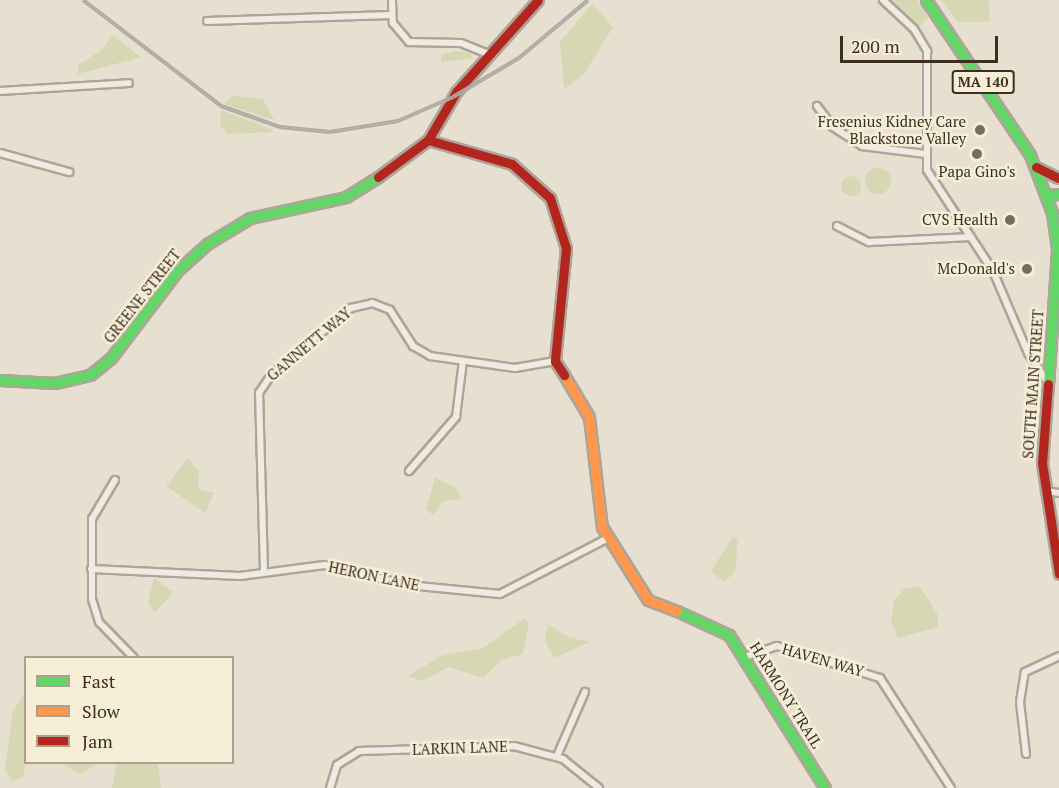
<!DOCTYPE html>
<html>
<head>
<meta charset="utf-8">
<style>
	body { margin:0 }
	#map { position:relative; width:1059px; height:788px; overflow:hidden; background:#e7e0d1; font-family:"PT Serif",serif }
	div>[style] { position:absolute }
	.green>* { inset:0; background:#d6d7b3 }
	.round { border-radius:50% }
	.roads { filter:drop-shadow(2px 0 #ada599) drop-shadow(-2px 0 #ada599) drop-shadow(0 2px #ada599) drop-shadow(0 -2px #ada599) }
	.street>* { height:6px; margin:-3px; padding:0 3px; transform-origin:3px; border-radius:3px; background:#efebe3 }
	.fast>* { height:9px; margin:-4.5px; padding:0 4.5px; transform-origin:4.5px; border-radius:4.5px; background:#63d668 }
	.slow>* { height:9px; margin:-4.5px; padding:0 4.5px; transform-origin:4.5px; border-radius:4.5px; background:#ff974d }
	.jam>* { height:9px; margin:-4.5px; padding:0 4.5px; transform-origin:4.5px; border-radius:4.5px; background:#b3261e }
	.rail>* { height:4px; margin-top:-2px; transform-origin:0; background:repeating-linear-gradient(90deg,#f7eed8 0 4.5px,#afaaa2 0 9px); box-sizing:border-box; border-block:2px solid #afaaa2 }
	.dots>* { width:16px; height:16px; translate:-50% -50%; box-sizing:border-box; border:3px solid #f7eed8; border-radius:50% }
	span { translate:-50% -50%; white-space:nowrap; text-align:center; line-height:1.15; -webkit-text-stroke:5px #f7eed8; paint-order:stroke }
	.shield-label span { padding:2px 4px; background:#f7eed8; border:2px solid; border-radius:4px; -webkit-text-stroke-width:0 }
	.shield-label { font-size:14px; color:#3d2e20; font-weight:700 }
	.poi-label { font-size:15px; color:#3d2e20 }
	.right { translate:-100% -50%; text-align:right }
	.street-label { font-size:15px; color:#3d2e20 }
	.legend { position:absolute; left:24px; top:656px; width:210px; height:108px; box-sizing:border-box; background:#f7eed8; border:2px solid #ada18e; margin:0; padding:8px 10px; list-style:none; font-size:18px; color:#3d2e20 }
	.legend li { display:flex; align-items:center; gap:12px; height:30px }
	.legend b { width:30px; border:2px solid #ada18e }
	.scale { position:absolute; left:840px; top:36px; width:158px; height:27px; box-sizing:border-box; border:3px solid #3d2e20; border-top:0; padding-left:8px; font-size:18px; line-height:21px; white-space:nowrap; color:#3d2e20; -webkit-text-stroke:4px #f7eed8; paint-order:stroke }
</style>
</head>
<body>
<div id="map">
	<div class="green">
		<div style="clip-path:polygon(893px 0,918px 0,928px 18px,919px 27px)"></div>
		<div style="clip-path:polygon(941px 0,989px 0,990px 22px,958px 22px)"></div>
		<div style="clip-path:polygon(592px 4px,613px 27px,584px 74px,564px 89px,560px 42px)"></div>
		<div style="clip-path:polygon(113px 35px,141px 57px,78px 74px,78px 65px,102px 50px)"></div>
		<div style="clip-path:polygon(455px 51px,470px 53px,473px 58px,441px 62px,442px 55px)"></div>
		<div style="clip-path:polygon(232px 96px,263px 99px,274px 120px,223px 104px)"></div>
		<div style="clip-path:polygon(221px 110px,271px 129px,274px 132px,227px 134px,220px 125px)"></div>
		<div class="round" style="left:865px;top:168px;width:26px;height:26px"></div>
		<div class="round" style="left:841px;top:176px;width:20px;height:20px"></div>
		<div style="clip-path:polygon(188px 458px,199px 471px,198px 489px,214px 493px,205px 513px,166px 486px)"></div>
		<div style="clip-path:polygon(435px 478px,455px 487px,461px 499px,444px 501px,433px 515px,426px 509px)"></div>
		<div style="clip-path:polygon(733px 536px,738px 539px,735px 572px,724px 582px,711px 571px)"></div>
		<div style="clip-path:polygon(154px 578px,173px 592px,155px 613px,148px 603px)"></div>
		<div style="clip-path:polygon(919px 586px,937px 613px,938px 627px,898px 638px,891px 622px,894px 601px,904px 589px)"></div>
		<div style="clip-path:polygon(525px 618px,529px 622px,523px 654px,501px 660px,483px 678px,448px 667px,422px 681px,408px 676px,441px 656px,483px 648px)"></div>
		<div style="clip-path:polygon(548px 624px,568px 637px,590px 642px,554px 658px,545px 641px)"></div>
		<div style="clip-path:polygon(25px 693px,26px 763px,23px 776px,12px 782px,5px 769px,13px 711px)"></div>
		<div style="clip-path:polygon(62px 763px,98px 763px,80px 775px)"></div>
		<div style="clip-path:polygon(117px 763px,158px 763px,161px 788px,112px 788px)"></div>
	</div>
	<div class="roads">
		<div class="street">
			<div style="left:392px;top:0;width:23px;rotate:88deg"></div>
			<div style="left:393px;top:23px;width:25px;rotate:50deg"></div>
			<div style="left:409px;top:42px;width:52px;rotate:1.1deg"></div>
			<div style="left:461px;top:43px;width:29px;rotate:22deg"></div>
			<div style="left:883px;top:0;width:42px;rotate:43.1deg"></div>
			<div style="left:914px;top:29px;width:26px;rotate:59deg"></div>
			<div style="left:927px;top:51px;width:119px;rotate:90deg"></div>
			<div style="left:927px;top:170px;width:121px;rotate:56.8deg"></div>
			<div style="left:993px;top:271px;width:89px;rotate:66.9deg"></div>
			<div style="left:1028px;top:353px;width:34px;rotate:56deg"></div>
			<div style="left:207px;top:21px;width:183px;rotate:-1.9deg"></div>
			<div style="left:0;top:91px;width:129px;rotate:-3.5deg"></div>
			<div style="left:817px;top:106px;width:26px;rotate:53deg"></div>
			<div style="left:833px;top:127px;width:35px;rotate:33deg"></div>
			<div style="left:862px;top:146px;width:64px;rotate:7.2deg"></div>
			<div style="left:0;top:153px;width:72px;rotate:15.4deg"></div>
			<div style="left:837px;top:226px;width:36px;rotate:27deg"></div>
			<div style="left:869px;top:242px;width:102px;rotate:-2.8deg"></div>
			<div style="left:409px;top:471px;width:72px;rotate:-49deg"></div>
			<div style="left:456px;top:417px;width:56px;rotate:-82.9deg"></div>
			<div style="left:115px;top:480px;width:45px;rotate:120.5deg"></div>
			<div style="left:92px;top:519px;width:80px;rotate:90deg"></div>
			<div style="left:92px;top:599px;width:24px;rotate:73deg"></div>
			<div style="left:99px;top:622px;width:50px;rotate:45.8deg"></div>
			<div style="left:1045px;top:491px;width:14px;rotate:8deg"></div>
			<div style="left:91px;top:569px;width:149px;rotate:2.7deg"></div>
			<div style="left:240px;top:576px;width:85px;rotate:-7.5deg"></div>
			<div style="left:324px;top:565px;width:86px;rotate:13.4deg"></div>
			<div style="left:408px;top:585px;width:92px;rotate:5.6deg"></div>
			<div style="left:500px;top:594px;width:122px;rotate:-27.4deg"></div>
			<div style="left:264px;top:571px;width:178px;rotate:-91.6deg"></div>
			<div style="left:259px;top:393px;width:23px;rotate:-56deg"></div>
			<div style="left:272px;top:374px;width:103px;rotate:-39.9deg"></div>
			<div style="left:351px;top:308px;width:22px;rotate:-13deg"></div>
			<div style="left:372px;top:303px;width:19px;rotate:21deg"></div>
			<div style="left:390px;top:310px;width:43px;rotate:57.4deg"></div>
			<div style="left:413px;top:346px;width:20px;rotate:30deg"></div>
			<div style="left:430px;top:356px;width:86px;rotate:8deg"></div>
			<div style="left:515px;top:368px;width:41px;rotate:-9.9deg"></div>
			<div style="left:745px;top:657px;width:34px;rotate:-19deg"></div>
			<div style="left:777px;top:646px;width:108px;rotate:17.3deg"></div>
			<div style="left:880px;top:678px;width:131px;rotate:57.2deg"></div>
			<div style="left:1026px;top:754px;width:52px;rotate:-96.6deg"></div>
			<div style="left:1020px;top:702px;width:30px;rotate:-81deg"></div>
			<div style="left:1025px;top:672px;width:38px;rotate:-25deg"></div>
			<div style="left:557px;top:756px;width:70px;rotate:-66.4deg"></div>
			<div style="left:330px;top:788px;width:24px;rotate:-73deg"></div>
			<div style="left:337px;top:765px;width:26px;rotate:-32deg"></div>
			<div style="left:359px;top:751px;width:155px;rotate:-1.8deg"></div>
			<div style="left:514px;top:746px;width:51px;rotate:14.9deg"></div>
			<div style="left:563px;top:759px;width:46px;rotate:38.9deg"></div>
		</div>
		<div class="fast">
			<div style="left:926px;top:0;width:187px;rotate:56.1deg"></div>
			<div style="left:1030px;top:155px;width:62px;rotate:69.2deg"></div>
			<div style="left:1052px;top:213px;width:37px;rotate:82deg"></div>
			<div style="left:1057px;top:250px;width:134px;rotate:93.8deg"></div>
			<div style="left:1047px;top:195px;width:12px;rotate:-5deg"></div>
			<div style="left:0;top:380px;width:55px;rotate:3.1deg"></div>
			<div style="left:55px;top:383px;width:36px;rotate:-13deg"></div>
			<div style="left:90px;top:375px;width:27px;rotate:-39deg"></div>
			<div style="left:111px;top:358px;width:109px;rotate:-52.8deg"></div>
			<div style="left:177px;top:271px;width:40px;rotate:-42deg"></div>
			<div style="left:207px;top:244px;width:50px;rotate:-31.2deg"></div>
			<div style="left:250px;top:218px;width:98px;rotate:-12.3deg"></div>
			<div style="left:346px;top:197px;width:38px;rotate:-32deg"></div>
			<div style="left:677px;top:611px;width:57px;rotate:24.8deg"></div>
			<div style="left:729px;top:635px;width:181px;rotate:57.9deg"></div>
		</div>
		<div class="slow">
			<div style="left:564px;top:375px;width:49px;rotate:59.2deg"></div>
			<div style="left:589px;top:417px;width:111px;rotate:83.3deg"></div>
			<div style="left:602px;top:527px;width:86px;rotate:57.8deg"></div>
			<div style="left:648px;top:600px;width:31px;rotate:21deg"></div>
		</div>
		<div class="jam">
			<div style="left:428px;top:140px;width:87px;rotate:15.9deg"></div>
			<div style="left:512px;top:164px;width:51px;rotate:41.8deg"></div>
			<div style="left:550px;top:198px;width:52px;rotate:72.3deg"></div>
			<div style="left:566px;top:248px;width:114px;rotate:95.6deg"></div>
			<div style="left:555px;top:361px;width:17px;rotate:57deg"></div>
			<div style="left:1036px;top:167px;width:25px;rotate:26deg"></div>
			<div style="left:378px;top:177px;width:62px;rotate:-36.5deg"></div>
			<div style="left:428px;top:140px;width:56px;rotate:-59.7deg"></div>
			<div style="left:456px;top:92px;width:123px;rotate:-48.3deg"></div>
			<div style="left:1048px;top:384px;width:79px;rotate:94.3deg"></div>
			<div style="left:1042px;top:463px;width:112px;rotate:81.3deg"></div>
		</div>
	</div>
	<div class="rail">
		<div style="left:83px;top:0;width:174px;rotate:37.5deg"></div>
		<div style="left:221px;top:106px;width:63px;rotate:19.6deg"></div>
		<div style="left:280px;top:127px;width:50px;rotate:5.7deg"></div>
		<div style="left:330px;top:132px;width:69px;rotate:-9.2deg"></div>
		<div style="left:398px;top:121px;width:60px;rotate:-23.6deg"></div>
		<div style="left:453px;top:97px;width:77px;rotate:-30.6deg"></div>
		<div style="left:519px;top:58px;width:90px;rotate:-40deg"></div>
	</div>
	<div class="dots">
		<div style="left:980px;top:130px;background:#786c5e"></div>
		<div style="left:977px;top:154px;background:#786c5e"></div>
		<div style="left:1010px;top:220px;background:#786c5e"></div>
		<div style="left:1027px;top:269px;background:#786c5e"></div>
	</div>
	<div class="shield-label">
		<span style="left:983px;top:82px">MA 140</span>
	</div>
	<div class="poi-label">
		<span class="right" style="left:966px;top:130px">Fresenius Kidney Care<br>Blackstone Valley</span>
		<span style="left:977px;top:172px">Papa Gino's</span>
		<span class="right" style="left:998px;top:220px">CVS Health</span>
		<span class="right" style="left:1015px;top:269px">McDonald's</span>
	</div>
	<div class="street-label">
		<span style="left:142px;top:296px;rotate:-52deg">GREENE STREET</span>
		<span style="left:309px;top:344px;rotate:-40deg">GANNETT WAY</span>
		<span style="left:1033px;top:384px;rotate:-86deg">SOUTH MAIN STREET</span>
		<span style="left:374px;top:576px;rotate:12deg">HERON LANE</span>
		<span style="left:823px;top:660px;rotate:16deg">HAVEN WAY</span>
		<span style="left:786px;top:695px;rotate:58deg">HARMONY TRAIL</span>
		<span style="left:460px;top:748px;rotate:-2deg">LARKIN LANE</span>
	</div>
	<ul class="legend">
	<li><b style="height:8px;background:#63d668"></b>Fast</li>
	<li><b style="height:8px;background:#ff974d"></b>Slow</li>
	<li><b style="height:8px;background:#b3261e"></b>Jam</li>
	</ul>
	<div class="scale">200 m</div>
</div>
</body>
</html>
